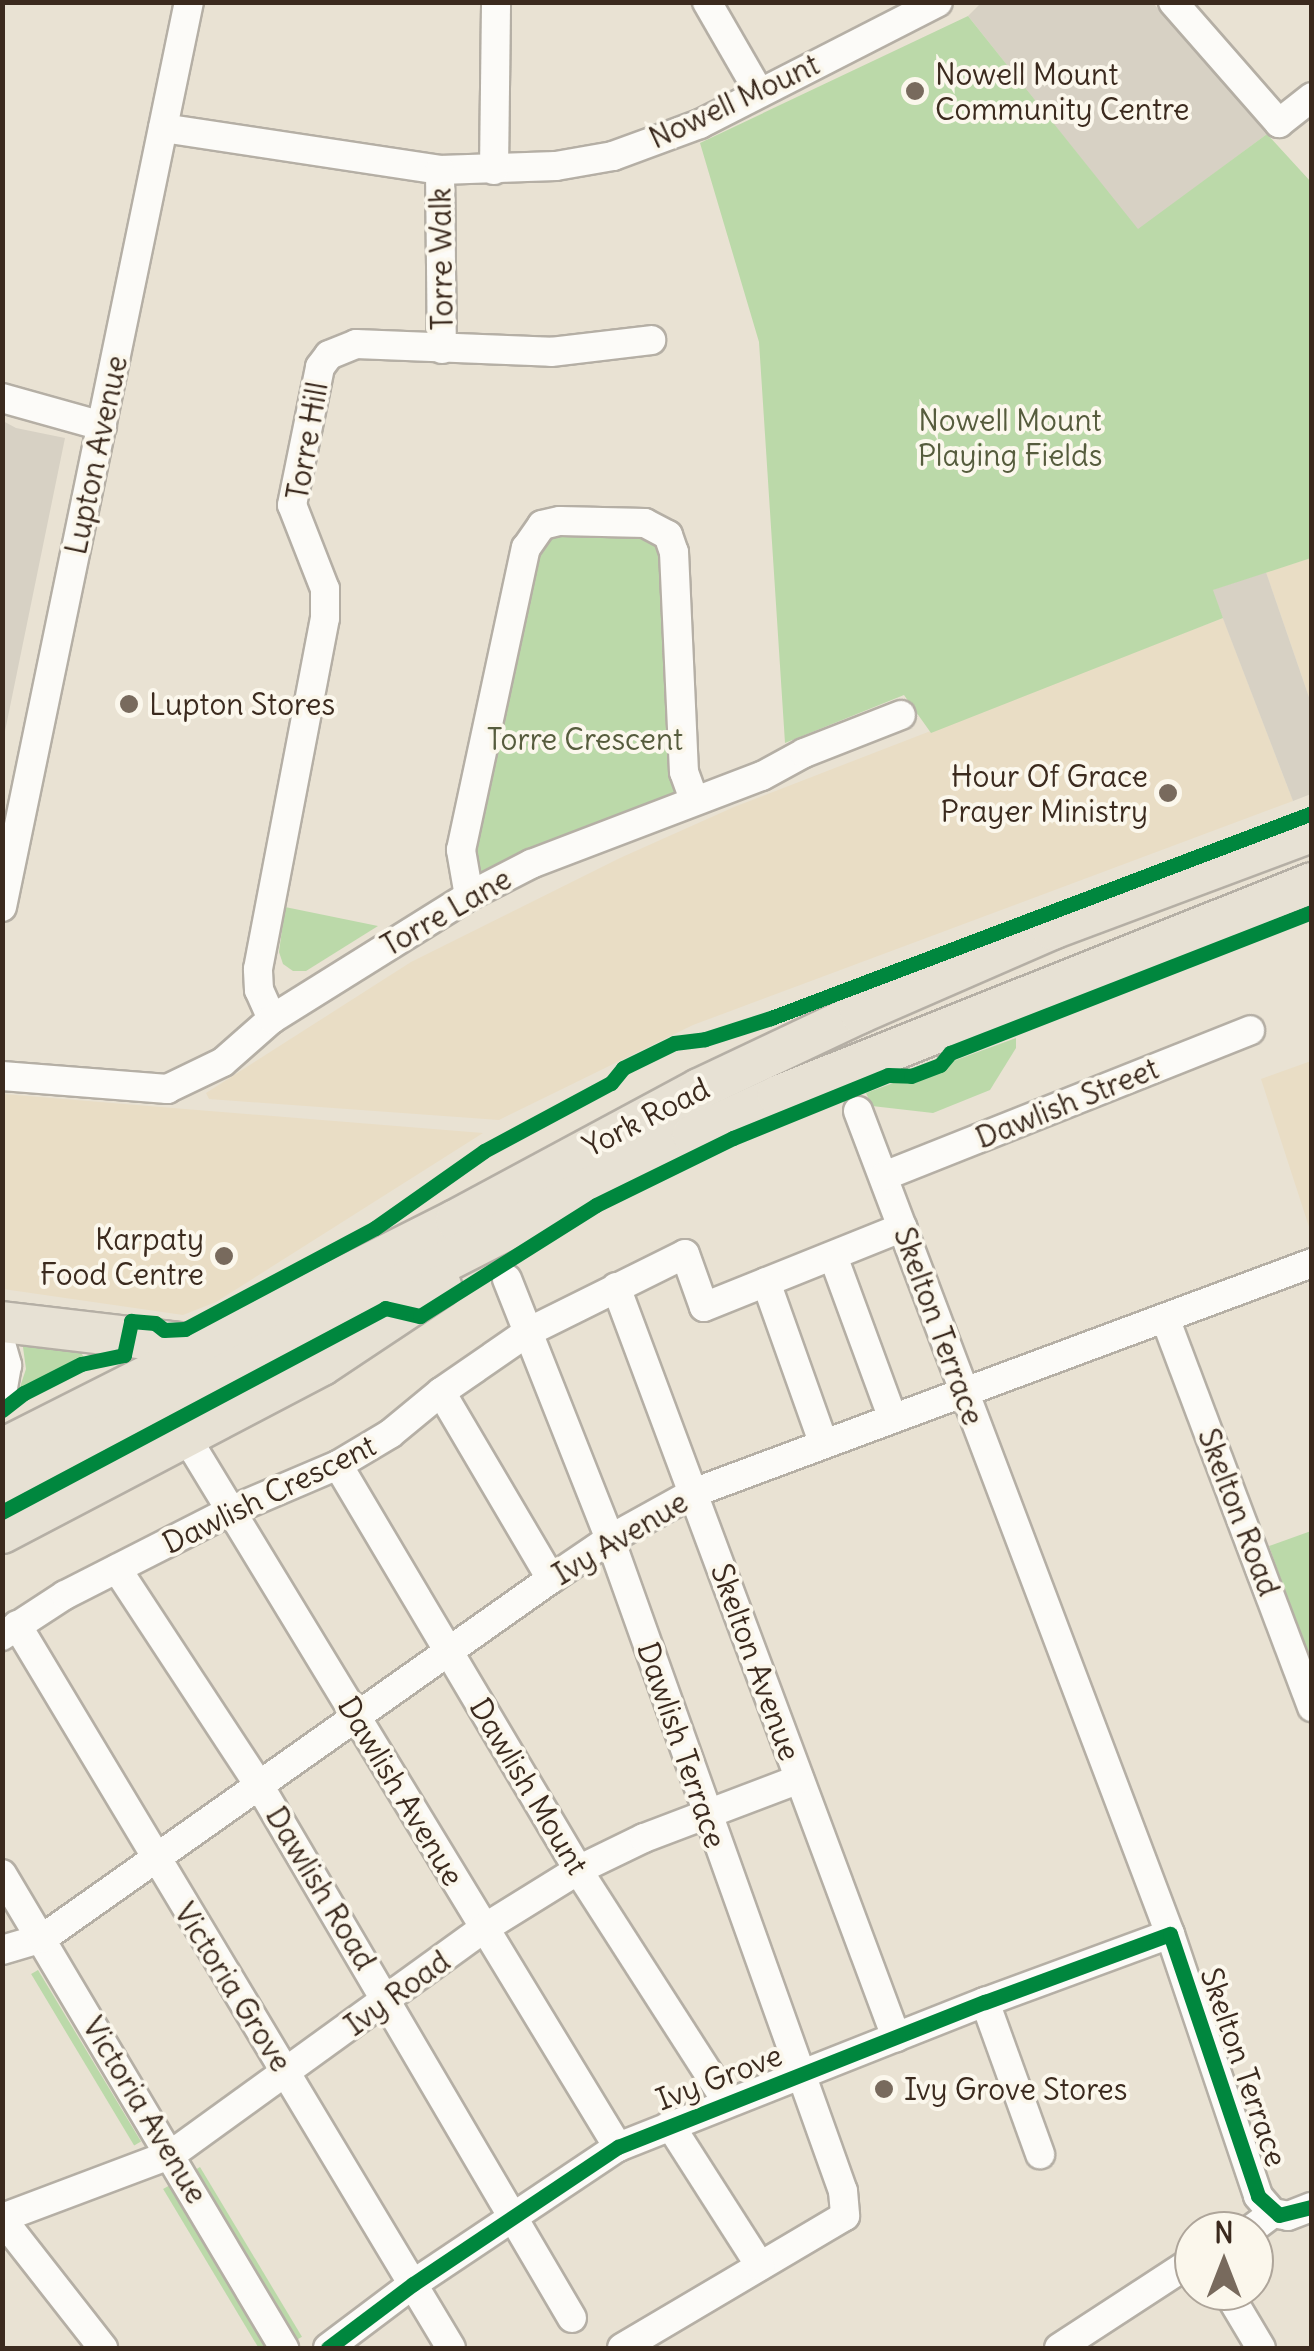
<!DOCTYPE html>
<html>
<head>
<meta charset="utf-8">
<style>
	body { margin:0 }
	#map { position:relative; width:1314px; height:2351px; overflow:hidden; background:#e9e2d3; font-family:Delius,sans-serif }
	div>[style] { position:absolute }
	.built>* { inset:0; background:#e9ddc5 }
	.industrial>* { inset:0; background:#d7d1c4 }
	.green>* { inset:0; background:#bbd9a9; transform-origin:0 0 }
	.roads { filter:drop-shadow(2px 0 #b5afa5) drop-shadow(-2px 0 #b5afa5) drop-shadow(0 2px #b5afa5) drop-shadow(0 -2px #b5afa5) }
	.minor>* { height:28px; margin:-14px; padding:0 14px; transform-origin:14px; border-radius:14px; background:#fcfbf8 }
	.highway>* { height:40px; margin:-20px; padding:0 20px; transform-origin:20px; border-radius:20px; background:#e7e1d4 }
	.cycleway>* { height:15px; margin:-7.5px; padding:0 7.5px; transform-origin:7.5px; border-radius:7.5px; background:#00873e }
	.dots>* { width:28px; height:28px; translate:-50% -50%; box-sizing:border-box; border:5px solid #fbf7ec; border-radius:50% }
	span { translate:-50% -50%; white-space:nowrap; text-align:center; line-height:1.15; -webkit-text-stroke:8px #fbf7ec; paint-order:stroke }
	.poi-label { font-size:30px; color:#3b2a1e }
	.left { translate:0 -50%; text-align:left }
	.right { translate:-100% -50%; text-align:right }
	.street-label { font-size:30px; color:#3b2a1e }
	.park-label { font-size:30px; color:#565c3d }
	.frame { position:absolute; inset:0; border:5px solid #3b2a1e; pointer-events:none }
	.north { position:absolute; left:1174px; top:2211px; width:100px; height:100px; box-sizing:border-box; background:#fbf7ec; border:2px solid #aea59a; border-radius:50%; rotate:0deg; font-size:28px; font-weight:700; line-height:40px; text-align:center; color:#3b2a1e }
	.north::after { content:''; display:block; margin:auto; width:35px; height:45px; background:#786a5d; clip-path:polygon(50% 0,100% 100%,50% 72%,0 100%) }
</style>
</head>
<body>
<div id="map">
	<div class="built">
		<div style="clip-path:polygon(1311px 558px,1311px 703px,1266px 572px)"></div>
		<div style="clip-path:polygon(1223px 618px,1293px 801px,693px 1025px,499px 1120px,209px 1099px,206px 1093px,411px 962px,620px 858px,734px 807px)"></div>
		<div style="clip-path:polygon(1311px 1061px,1312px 1061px,1311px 1233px,1261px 1079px)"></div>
		<div style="clip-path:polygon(3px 1094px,197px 1110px,483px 1133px,216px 1302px,183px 1315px,3px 1289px)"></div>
	</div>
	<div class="industrial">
		<div style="clip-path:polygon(981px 3px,1153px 3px,1267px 134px,1138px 230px,968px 16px)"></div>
		<div style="clip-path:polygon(3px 421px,16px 428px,65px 438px,3px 741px)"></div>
		<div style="clip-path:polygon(1266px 572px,1311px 703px,1311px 794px,1293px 801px,1212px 590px)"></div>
	</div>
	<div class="green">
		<div style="clip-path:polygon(968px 16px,1138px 229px,1267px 134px,1311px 182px,1311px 558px,1213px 590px,1223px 618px,931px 733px,904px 695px,785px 743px,759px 342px,700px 143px)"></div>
		<div style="clip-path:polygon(662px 529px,694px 800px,463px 881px,534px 531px)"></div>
		<div style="clip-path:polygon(285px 907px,378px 926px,306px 971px,293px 971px,283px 964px,279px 952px)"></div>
		<div style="clip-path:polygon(1016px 1038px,1016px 1048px,990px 1090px,933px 1113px,872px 1106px,866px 1093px)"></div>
		<div style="clip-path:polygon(22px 1340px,78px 1349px,84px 1357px,120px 1346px,18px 1393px,26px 1369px)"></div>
		<div style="clip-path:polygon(1311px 1531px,1312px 1531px,1311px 1665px,1269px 1546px)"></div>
		<div style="left:38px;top:1970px;width:200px;height:8px;rotate:59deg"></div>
		<div style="left:200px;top:2167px;width:198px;height:8px;rotate:59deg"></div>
		<div style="left:170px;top:2185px;width:191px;height:8px;rotate:59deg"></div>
	</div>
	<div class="roads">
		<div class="minor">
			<div style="left:707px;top:2px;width:104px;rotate:60deg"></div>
			<div style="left:1173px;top:2px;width:161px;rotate:48.8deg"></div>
			<div style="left:1279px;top:123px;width:42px;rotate:-38.2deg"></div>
			<div style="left:163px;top:128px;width:280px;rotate:8.6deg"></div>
			<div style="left:440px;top:170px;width:116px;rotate:-2deg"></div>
			<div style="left:556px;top:166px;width:58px;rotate:-10deg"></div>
			<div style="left:613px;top:156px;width:93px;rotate:-20.2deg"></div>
			<div style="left:700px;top:124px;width:267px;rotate:-27.1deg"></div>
			<div style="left:440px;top:170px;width:179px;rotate:89.4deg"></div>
			<div style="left:494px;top:170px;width:168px;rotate:-89.3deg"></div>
			<div style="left:2px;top:398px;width:104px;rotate:15.6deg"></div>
			<div style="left:469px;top:896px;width:47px;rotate:-99.9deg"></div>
			<div style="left:461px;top:850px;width:309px;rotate:-77.9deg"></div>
			<div style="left:526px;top:548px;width:28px;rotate:-55deg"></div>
			<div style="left:542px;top:525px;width:18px;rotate:-13deg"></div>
			<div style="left:560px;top:521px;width:85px;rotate:1.3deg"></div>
			<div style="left:645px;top:523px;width:26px;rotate:28deg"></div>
			<div style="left:668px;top:535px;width:18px;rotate:71deg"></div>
			<div style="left:674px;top:552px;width:220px;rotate:87.4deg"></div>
			<div style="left:684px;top:772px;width:30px;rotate:70deg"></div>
			<div style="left:2px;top:907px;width:924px;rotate:-78.33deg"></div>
			<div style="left:272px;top:1019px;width:32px;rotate:-114deg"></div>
			<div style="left:259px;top:990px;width:21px;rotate:-93deg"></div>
			<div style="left:258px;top:969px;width:357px;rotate:-79.2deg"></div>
			<div style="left:325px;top:618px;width:29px;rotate:-90deg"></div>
			<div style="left:325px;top:589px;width:90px;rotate:-111.4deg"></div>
			<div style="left:292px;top:505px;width:141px;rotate:-78.5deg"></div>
			<div style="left:320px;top:367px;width:15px;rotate:-53deg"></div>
			<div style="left:329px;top:355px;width:29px;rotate:-22deg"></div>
			<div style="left:356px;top:344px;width:195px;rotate:2.3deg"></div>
			<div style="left:551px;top:352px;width:101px;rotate:-6.8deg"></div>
			<div style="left:2px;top:1076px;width:166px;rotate:4.5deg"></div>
			<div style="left:167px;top:1089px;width:62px;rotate:-25.7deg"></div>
			<div style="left:223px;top:1062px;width:65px;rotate:-41.3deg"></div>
			<div style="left:272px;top:1019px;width:232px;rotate:-32deg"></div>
			<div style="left:469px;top:896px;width:70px;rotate:-27.3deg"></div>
			<div style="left:531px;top:864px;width:247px;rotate:-20.9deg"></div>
			<div style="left:762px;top:776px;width:48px;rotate:-28.7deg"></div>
			<div style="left:804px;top:753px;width:104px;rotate:-21.4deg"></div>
			<div style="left:858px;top:1111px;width:880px;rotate:69.24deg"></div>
			<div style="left:1170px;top:1934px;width:276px;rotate:71.4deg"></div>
			<div style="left:1258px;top:2196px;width:23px;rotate:49deg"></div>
			<div style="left:884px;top:1176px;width:394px;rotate:-21.7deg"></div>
			<div style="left:833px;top:1256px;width:171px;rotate:69.8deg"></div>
			<div style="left:507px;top:1279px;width:280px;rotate:68.4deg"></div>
			<div style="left:610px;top:1539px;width:692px;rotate:70.34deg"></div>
			<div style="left:843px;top:2191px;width:25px;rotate:85deg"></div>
			<div style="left:845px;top:2216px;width:259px;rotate:149.4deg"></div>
			<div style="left:766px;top:1282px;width:170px;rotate:70.4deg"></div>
			<div style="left:616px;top:1287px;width:801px;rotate:69.53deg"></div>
			<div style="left:1165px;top:1318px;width:416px;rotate:69.3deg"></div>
			<div style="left:2px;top:1347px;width:19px;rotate:74deg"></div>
			<div style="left:7px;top:1365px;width:27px;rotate:100deg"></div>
			<div style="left:441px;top:1392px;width:217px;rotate:59.5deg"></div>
			<div style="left:178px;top:1440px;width:19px;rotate:32deg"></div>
			<div style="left:194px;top:1450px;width:816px;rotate:58.69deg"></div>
			<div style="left:338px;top:1465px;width:471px;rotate:59.3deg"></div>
			<div style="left:578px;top:1870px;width:276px;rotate:57.3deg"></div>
			<div style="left:117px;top:1569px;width:258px;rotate:56.7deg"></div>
			<div style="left:259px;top:1785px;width:618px;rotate:59.58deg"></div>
			<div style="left:17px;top:1625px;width:843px;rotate:59.02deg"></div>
			<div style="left:2px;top:1636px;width:75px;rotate:-33.1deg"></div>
			<div style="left:65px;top:1595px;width:185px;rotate:-27deg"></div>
			<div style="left:230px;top:1511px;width:117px;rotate:-23.1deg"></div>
			<div style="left:338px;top:1465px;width:61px;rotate:-30.8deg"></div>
			<div style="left:390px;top:1434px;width:66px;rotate:-39.5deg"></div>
			<div style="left:441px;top:1392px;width:106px;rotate:-34.6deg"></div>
			<div style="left:528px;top:1332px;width:175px;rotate:-26.4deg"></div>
			<div style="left:685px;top:1254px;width:56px;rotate:70.3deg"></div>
			<div style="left:704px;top:1307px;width:214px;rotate:-21.9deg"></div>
			<div style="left:2px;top:1874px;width:552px;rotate:59.25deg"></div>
			<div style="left:2px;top:1950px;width:43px;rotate:-16.3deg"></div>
			<div style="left:43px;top:1938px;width:622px;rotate:-35.25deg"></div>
			<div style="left:551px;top:1579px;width:71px;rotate:-34.1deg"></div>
			<div style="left:610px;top:1539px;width:95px;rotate:-29deg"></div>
			<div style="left:693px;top:1493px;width:660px;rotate:-20.38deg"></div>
			<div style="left:985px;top:2002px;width:162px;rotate:70.1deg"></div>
			<div style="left:670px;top:2125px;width:167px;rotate:57.4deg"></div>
			<div style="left:1273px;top:2213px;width:15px;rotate:11deg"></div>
			<div style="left:1288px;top:2216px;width:26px;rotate:-21deg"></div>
			<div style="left:2px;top:2218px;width:182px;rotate:-20.6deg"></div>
			<div style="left:172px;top:2154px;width:384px;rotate:-35.9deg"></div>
			<div style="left:483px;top:1929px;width:112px;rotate:-31.8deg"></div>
			<div style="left:578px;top:1870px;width:73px;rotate:-25.9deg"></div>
			<div style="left:644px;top:1838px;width:166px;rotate:-20.8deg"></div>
			<div style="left:2px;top:2219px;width:164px;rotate:51.9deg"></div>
			<div style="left:1249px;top:2231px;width:30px;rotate:-37deg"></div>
			<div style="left:1227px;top:2291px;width:66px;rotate:59.2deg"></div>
			<div style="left:328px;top:2348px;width:106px;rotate:-37deg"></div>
			<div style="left:413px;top:2284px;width:247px;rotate:-33.8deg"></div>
			<div style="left:618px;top:2147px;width:395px;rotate:-21.6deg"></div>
			<div style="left:985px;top:2002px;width:197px;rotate:-20.2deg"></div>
			<div style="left:1059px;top:2348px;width:161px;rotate:-33.1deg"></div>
		</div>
		<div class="highway">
			<div style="left:2px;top:1322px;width:206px;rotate:6.7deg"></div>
			<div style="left:2px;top:1449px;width:508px;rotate:-26.77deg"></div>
			<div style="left:456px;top:1220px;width:276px;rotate:-28.3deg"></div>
			<div style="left:699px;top:1089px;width:178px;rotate:-25.3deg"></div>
			<div style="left:860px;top:1013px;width:210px;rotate:-23.6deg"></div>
			<div style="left:1052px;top:929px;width:278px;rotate:-20.5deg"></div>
			<div style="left:2px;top:1488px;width:776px;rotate:-27.06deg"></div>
			<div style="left:693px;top:1135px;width:94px;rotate:-24.6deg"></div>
			<div style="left:778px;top:1096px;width:575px;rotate:-21.75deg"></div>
			<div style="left:2px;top:1533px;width:361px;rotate:-27.7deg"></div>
			<div style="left:322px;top:1365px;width:143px;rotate:-33.6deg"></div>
		</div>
	</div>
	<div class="cycleway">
		<div style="left:2px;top:1410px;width:28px;rotate:-38deg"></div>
		<div style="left:24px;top:1393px;width:64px;rotate:-27deg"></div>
		<div style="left:81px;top:1364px;width:44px;rotate:-11.8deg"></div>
		<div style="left:124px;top:1355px;width:35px;rotate:-78deg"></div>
		<div style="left:131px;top:1321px;width:24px;rotate:5deg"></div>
		<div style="left:155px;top:1323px;width:11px;rotate:38deg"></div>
		<div style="left:164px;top:1330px;width:21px;rotate:-3deg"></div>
		<div style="left:185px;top:1329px;width:215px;rotate:-28deg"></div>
		<div style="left:375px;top:1228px;width:133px;rotate:-35.2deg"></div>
		<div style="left:484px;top:1151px;width:144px;rotate:-28.2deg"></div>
		<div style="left:611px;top:1083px;width:19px;rotate:-51deg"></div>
		<div style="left:623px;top:1068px;width:57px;rotate:-26.1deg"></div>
		<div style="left:674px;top:1043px;width:31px;rotate:-7deg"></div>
		<div style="left:705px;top:1039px;width:69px;rotate:-17.7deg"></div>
		<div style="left:771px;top:1018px;width:579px;rotate:-20.75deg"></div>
		<div style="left:2px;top:1512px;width:434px;rotate:-28deg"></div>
		<div style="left:385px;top:1308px;width:36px;rotate:13deg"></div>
		<div style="left:420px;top:1316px;width:208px;rotate:-32.2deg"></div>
		<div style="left:596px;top:1205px;width:153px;rotate:-26.1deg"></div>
		<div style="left:733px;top:1138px;width:167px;rotate:-22.1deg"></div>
		<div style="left:888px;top:1075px;width:23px;rotate:2deg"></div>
		<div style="left:911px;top:1076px;width:31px;rotate:-21deg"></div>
		<div style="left:940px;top:1065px;width:16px;rotate:-50deg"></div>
		<div style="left:950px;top:1053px;width:388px;rotate:-21.3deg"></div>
		<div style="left:328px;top:2348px;width:106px;rotate:-37deg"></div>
		<div style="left:413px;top:2284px;width:247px;rotate:-33.8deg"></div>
		<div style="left:618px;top:2147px;width:395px;rotate:-21.6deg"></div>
		<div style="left:985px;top:2002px;width:197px;rotate:-20.2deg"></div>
		<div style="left:1170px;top:1934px;width:276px;rotate:71.4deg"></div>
		<div style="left:1258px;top:2196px;width:28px;rotate:42deg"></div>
		<div style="left:1279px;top:2215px;width:34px;rotate:-14deg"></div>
	</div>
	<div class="dots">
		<div style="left:915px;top:91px;background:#786a5d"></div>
		<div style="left:129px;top:704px;background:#786a5d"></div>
		<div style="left:1168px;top:793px;background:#786a5d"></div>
		<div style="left:224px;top:1256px;background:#786a5d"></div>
		<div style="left:884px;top:2089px;background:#786a5d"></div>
	</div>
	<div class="poi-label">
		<span class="left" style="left:935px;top:91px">Nowell Mount<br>Community Centre</span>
		<span class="left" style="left:149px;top:704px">Lupton Stores</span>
		<span class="right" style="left:1148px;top:793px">Hour Of Grace<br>Prayer Ministry</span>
		<span class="right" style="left:204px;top:1256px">Karpaty<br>Food Centre</span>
		<span class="left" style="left:904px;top:2089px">Ivy Grove Stores</span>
	</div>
	<div class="street-label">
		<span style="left:734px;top:101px;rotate:-25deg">Nowell Mount</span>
		<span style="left:441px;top:259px;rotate:-91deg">Torre Walk</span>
		<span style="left:307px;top:441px;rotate:-80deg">Torre Hill</span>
		<span style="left:96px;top:455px;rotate:-78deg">Lupton Avenue</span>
		<span style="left:446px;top:912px;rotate:-30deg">Torre Lane</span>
		<span style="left:1067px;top:1103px;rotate:-22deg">Dawlish Street</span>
		<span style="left:646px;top:1117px;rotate:-27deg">York Road</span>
		<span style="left:939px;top:1326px;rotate:70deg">Skelton Terrace</span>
		<span style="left:269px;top:1494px;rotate:-26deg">Dawlish Crescent</span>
		<span style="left:1239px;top:1512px;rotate:69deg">Skelton Road</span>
		<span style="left:620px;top:1538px;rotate:-31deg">Ivy Avenue</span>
		<span style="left:756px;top:1662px;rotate:70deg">Skelton Avenue</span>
		<span style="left:682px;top:1745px;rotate:71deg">Dawlish Terrace</span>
		<span style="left:529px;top:1786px;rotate:59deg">Dawlish Mount</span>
		<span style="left:401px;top:1791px;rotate:59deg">Dawlish Avenue</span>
		<span style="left:321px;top:1888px;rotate:59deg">Dawlish Road</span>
		<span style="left:233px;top:1987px;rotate:58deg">Victoria Grove</span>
		<span style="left:397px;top:1993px;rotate:-36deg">Ivy Road</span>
		<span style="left:1244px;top:2067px;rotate:71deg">Skelton Terrace</span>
		<span style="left:719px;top:2077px;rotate:-21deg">Ivy Grove</span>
		<span style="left:145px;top:2110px;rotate:59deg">Victoria Avenue</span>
	</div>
	<div class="park-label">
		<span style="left:1010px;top:437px">Nowell Mount<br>Playing Fields</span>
		<span style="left:585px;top:739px">Torre Crescent</span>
	</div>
	<div class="frame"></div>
	<div class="north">N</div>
</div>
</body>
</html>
